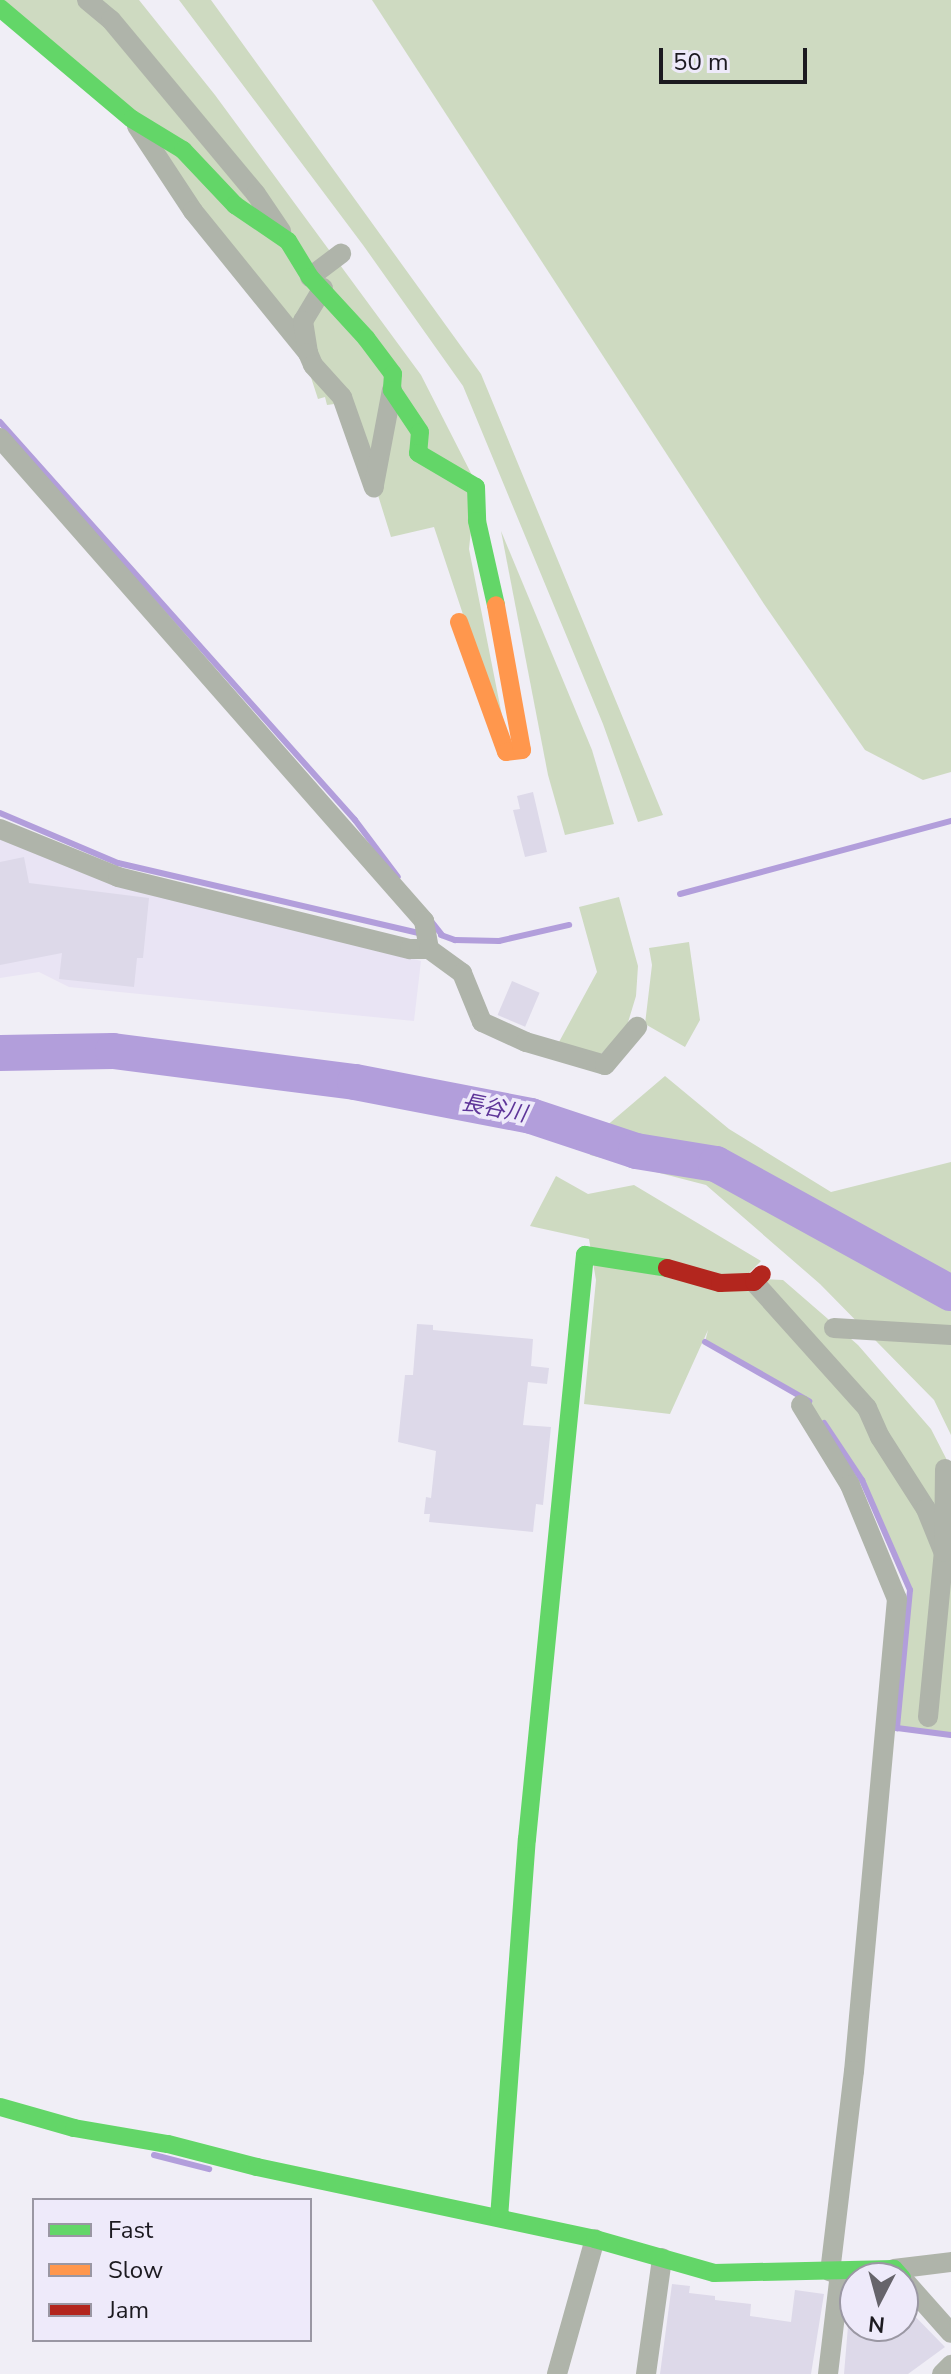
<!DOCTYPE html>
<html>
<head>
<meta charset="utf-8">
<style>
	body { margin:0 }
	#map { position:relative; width:951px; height:2374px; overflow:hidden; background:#f0eef6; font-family:"Nunito Sans","Noto Sans JP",sans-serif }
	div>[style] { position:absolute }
	.built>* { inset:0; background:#e9e4f4 }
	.green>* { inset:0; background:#cedac1 }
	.stream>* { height:6px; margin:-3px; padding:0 3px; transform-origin:3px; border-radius:3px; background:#b29edb }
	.river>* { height:36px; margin:-18px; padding:0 18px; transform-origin:18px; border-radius:18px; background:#b29edb }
	.building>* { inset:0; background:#ddd9e9; transform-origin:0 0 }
	.street>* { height:20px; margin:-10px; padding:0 10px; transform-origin:10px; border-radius:10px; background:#afb4aa }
	.fast>* { height:18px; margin:-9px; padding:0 9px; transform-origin:9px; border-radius:9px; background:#63d668 }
	.slow>* { height:18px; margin:-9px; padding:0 9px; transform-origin:9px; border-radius:9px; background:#ff974d }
	.jam>* { height:18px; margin:-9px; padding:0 9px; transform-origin:9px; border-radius:9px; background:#b3261e }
	span { translate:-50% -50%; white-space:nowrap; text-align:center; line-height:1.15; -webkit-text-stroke:7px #eeeafa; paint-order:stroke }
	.water-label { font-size:22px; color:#5e3599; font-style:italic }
	.legend { position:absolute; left:32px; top:2198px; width:280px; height:144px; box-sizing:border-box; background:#eeeafa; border:2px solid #9a97a3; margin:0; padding:10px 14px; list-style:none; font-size:24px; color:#1c1a20 }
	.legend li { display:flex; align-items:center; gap:16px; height:40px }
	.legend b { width:40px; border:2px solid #9a97a3 }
	.north { position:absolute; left:839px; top:2262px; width:80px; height:80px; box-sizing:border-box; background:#eeeafa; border:2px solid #9a97a3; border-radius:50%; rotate:186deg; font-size:22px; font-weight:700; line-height:32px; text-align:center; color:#1c1a20 }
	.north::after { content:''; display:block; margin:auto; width:28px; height:36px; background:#66646b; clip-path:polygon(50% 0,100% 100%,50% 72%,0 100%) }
	.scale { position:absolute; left:659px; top:48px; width:148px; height:36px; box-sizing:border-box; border:4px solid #1c1a20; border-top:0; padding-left:10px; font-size:24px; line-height:28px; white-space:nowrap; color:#1c1a20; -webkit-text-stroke:6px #eeeafa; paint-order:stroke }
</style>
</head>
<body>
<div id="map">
	<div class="built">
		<div style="clip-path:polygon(0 834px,121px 882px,421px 961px,414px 1021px,69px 987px,39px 972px,0 978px)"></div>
	</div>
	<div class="green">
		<div style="clip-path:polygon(0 0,139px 0,215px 95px,421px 375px,476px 483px,469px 549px,510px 756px,434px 527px,391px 537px,349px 402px,327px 405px,325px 397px,318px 399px,307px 365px,196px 209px,138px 119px)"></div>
		<div style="clip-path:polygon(179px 0,211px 0,481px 374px,663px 815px,638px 822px,603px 724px,463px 386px,363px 245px)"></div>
		<div style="clip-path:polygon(372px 0,951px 0,951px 772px,923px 780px,865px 750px,764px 604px)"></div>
		<div style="clip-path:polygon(501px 531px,592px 750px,614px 824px,565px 835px,548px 775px)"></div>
		<div style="clip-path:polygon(619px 897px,638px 966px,636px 996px,626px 1029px,598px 1057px,559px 1042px,597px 972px,579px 907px)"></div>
		<div style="clip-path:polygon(689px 942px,700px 1020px,685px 1047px,645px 1024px,652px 965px,649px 948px)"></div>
		<div style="clip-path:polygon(665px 1076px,729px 1129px,831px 1192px,951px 1162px,951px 1435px,934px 1400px,820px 1284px,706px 1185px,590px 1155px,591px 1139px)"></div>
		<div style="clip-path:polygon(556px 1176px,588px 1194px,634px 1185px,761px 1261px,744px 1278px,783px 1280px,858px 1345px,931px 1429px,951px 1468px,951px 1735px,897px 1728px,910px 1590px,862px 1480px,805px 1396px,705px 1342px,708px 1330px,670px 1414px,584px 1404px,596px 1280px,589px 1239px,530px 1226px)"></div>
	</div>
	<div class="stream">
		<div style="left:0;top:422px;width:533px;rotate:48.27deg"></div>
		<div style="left:355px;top:820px;width:71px;rotate:53deg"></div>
		<div style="left:0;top:813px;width:128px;rotate:23deg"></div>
		<div style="left:118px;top:863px;width:312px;rotate:13.1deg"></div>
		<div style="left:680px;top:894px;width:281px;rotate:-15.1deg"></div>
		<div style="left:431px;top:921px;width:18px;rotate:52deg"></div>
		<div style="left:441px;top:935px;width:15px;rotate:20deg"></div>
		<div style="left:455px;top:940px;width:44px;rotate:1.3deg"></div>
		<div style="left:499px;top:941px;width:72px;rotate:-12.9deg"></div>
		<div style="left:705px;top:1342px;width:120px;rotate:29.6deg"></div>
		<div style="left:824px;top:1423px;width:69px;rotate:56.3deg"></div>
		<div style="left:862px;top:1480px;width:120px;rotate:66.4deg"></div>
		<div style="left:910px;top:1590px;width:139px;rotate:95.4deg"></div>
		<div style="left:897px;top:1728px;width:54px;rotate:7.4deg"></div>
		<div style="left:154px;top:2155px;width:57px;rotate:14.3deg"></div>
	</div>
	<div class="river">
		<div style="left:0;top:1053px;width:113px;rotate:-1deg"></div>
		<div style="left:113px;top:1051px;width:244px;rotate:7.3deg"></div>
		<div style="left:355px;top:1082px;width:179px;rotate:10.9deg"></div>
		<div style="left:531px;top:1116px;width:111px;rotate:18.4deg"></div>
		<div style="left:636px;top:1151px;width:81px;rotate:9.2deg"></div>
		<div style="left:716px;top:1164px;width:268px;rotate:28.8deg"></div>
	</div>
	<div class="building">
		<div style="clip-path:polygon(533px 792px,547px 852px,525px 857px,513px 810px,520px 809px,517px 796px)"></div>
		<div style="clip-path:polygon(24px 857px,29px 883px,149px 898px,143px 958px,137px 958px,134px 987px,59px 979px,62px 953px,0 965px,0 862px)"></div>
		<div style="left:512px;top:981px;width:30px;height:37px;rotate:23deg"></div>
		<div style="clip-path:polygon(417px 1324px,433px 1325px,433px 1330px,533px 1339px,531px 1366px,549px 1368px,547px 1384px,528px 1382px,523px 1425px,551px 1427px,543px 1505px,536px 1504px,533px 1532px,429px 1522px,430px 1514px,424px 1514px,426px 1497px,431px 1498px,436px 1451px,398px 1442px,405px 1375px,413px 1375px)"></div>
		<div style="clip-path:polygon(672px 2284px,690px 2286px,689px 2293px,715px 2296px,715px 2300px,751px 2304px,750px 2316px,791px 2322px,795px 2290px,824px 2294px,811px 2374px,660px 2374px)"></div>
		<div style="clip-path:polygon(903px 2304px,945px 2347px,908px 2374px,844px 2374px,848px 2326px,903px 2326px)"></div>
	</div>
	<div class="street">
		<div style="left:87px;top:0;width:31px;rotate:40deg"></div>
		<div style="left:111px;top:20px;width:226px;rotate:50.2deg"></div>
		<div style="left:256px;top:194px;width:45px;rotate:56deg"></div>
		<div style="left:137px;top:126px;width:102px;rotate:56.6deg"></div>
		<div style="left:193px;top:211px;width:183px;rotate:51deg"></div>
		<div style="left:310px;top:277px;width:39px;rotate:-37deg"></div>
		<div style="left:323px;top:288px;width:39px;rotate:121deg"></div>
		<div style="left:303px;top:321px;width:32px;rotate:81deg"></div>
		<div style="left:308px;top:353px;width:13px;rotate:67deg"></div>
		<div style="left:313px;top:365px;width:43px;rotate:47.8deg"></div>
		<div style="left:342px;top:397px;width:96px;rotate:70.6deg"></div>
		<div style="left:0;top:438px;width:643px;rotate:48.72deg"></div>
		<div style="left:424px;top:921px;width:28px;rotate:80deg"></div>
		<div style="left:374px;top:485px;width:97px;rotate:-79.3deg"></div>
		<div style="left:0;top:829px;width:127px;rotate:22.1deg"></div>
		<div style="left:118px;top:877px;width:301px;rotate:13.9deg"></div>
		<div style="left:410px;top:949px;width:19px"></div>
		<div style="left:429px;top:949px;width:41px;rotate:36deg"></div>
		<div style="left:462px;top:973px;width:53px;rotate:67.8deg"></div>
		<div style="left:482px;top:1022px;width:48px;rotate:24.4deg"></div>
		<div style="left:526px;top:1042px;width:82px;rotate:16.2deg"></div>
		<div style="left:605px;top:1065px;width:50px;rotate:-49.9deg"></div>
		<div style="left:754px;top:1282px;width:169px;rotate:48.1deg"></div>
		<div style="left:867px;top:1408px;width:32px;rotate:66deg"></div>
		<div style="left:880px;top:1437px;width:85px;rotate:57.4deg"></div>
		<div style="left:926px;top:1509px;width:67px;rotate:68deg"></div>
		<div style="left:834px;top:1328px;width:117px;rotate:3.4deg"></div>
		<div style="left:801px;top:1405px;width:94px;rotate:58.5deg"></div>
		<div style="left:850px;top:1485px;width:123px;rotate:67.6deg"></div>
		<div style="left:897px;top:1599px;width:474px;rotate:95.2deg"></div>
		<div style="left:854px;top:2071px;width:202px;rotate:96.8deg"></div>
		<div style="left:928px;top:1717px;width:166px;rotate:-84.5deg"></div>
		<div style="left:944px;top:1552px;width:83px;rotate:-89.3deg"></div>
		<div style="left:894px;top:2269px;width:57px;rotate:-7deg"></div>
		<div style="left:903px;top:2279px;width:72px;rotate:48.4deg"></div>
		<div style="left:557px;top:2374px;width:140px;rotate:-74.3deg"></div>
		<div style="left:646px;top:2374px;width:117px;rotate:-82.1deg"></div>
		<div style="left:828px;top:2374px;width:102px;rotate:-83.2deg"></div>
		<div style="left:942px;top:2374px;width:13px;rotate:-45deg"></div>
	</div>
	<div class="fast">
		<div style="left:0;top:8px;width:172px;rotate:40.1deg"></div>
		<div style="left:132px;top:119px;width:60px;rotate:31.3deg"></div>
		<div style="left:183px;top:150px;width:76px;rotate:46.6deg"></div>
		<div style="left:235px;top:205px;width:64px;rotate:34.2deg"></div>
		<div style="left:288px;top:241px;width:42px;rotate:58.6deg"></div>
		<div style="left:310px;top:277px;width:83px;rotate:47.4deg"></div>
		<div style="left:366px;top:338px;width:45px;rotate:53.1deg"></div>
		<div style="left:393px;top:374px;width:16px;rotate:94deg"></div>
		<div style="left:392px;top:390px;width:50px;rotate:56.3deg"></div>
		<div style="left:420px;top:432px;width:21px;rotate:95deg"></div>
		<div style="left:418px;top:453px;width:67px;rotate:30.4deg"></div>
		<div style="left:476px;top:487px;width:34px;rotate:88deg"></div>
		<div style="left:477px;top:521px;width:86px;rotate:77.3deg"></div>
		<div style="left:0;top:2107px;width:77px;rotate:15.8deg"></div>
		<div style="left:74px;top:2128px;width:95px;rotate:9.7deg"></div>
		<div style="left:168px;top:2144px;width:92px;rotate:14.5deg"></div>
		<div style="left:257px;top:2167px;width:346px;rotate:12deg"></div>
		<div style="left:595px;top:2239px;width:124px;rotate:15.9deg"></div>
		<div style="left:714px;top:2273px;width:180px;rotate:-1.3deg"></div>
		<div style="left:894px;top:2269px;width:12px;rotate:48deg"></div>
		<div style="left:499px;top:2218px;width:380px;rotate:-85.8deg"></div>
		<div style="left:527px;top:1839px;width:587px;rotate:-84.33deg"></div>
		<div style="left:585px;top:1255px;width:83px;rotate:9deg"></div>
	</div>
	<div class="slow">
		<div style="left:459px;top:622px;width:138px;rotate:70.1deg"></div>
		<div style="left:506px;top:752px;width:16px;rotate:-7deg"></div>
		<div style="left:522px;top:750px;width:147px;rotate:-100.2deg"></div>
	</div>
	<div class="jam">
		<div style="left:667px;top:1268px;width:55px;rotate:15.8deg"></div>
		<div style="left:720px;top:1283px;width:34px;rotate:-2deg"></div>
		<div style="left:754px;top:1282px;width:11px;rotate:-45deg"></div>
	</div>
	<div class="water-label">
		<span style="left:494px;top:1109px;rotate:11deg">長谷川</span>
	</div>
	<ul class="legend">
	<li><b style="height:10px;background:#63d668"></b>Fast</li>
	<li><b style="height:10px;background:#ff974d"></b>Slow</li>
	<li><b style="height:10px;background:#b3261e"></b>Jam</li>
	</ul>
	<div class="north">N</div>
	<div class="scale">50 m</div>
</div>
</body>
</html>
